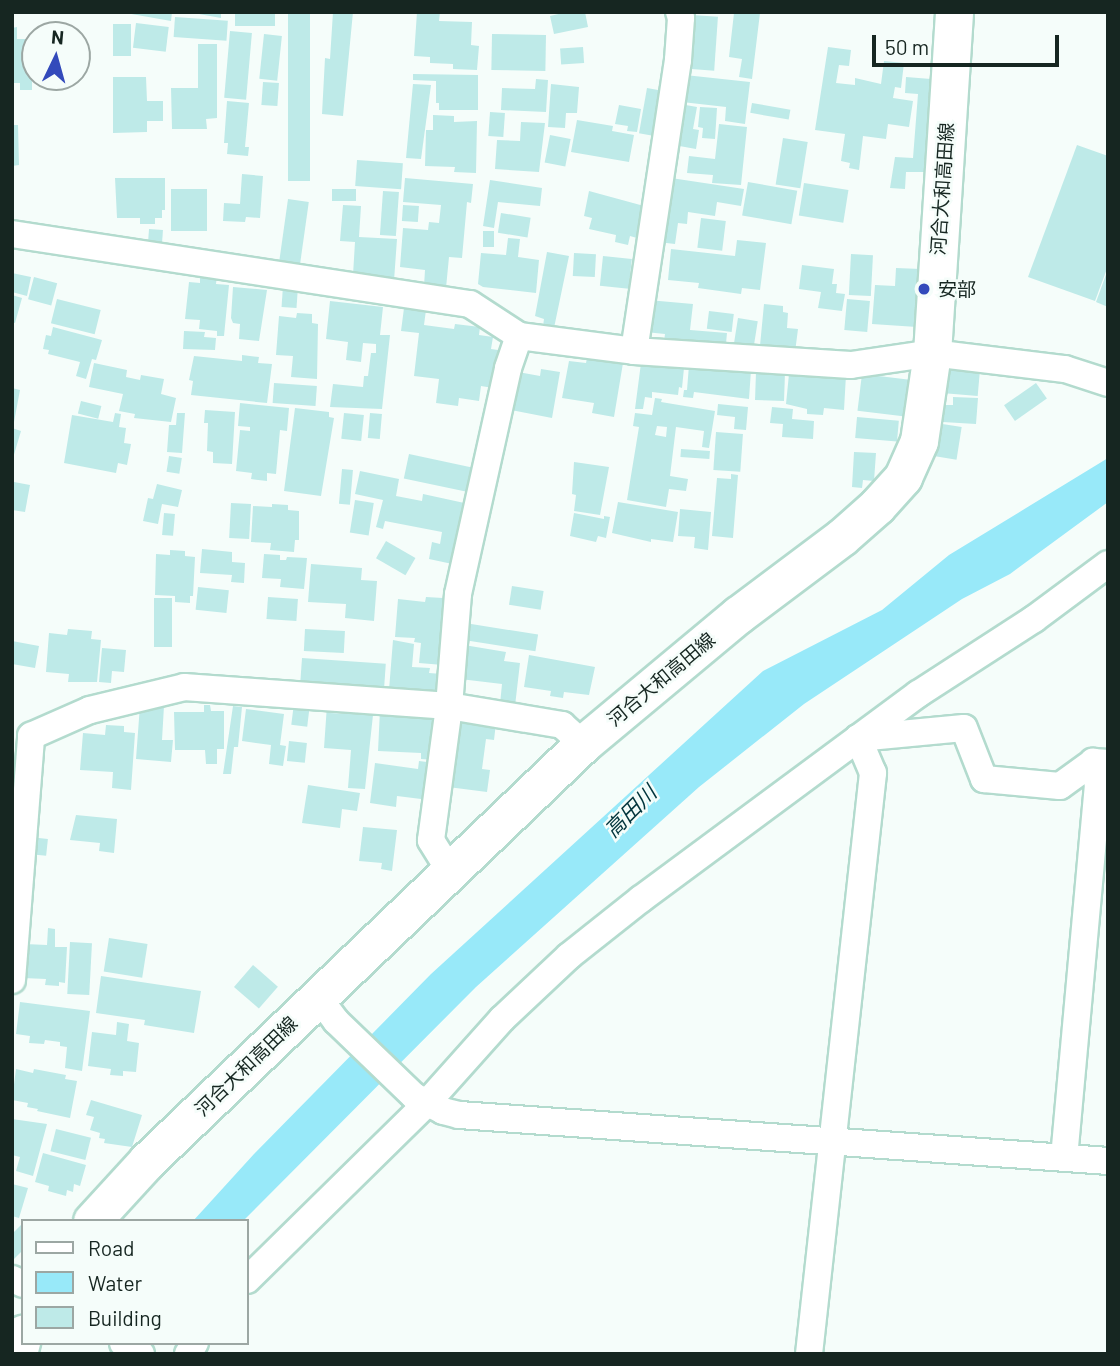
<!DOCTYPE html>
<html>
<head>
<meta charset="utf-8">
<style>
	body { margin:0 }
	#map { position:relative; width:1120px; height:1366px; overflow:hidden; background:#f5fdfa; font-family:Barlow,"Noto Sans JP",sans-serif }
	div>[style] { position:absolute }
	.water>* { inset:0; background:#98e9f9 }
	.building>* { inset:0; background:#beeae8; transform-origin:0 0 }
	.roads { filter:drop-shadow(2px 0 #b3dbce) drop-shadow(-2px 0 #b3dbce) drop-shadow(0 2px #b3dbce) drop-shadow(0 -2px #b3dbce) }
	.street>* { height:26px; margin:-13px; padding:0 13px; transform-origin:13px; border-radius:13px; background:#fff }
	.secondary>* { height:37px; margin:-18.5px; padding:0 18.5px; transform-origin:18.5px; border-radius:18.5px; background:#fff }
	.dots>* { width:19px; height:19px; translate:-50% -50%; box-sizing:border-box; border:4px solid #f5fdfa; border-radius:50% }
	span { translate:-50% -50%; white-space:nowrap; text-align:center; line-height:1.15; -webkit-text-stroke:5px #f5fdfa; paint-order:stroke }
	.street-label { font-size:19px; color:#162621 }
	.poi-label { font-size:19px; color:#162621 }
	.left { translate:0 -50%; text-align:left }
	.water-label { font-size:21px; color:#00343c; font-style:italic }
	.frame { position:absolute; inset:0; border:14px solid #162621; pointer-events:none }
	.legend { position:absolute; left:21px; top:1219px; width:228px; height:126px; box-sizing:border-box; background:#f5fdfa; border:2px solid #9ca7a3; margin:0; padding:9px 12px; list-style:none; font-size:21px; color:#162621 }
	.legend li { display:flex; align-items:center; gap:14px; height:35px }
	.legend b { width:35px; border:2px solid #9ca7a3 }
	.north { position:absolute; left:21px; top:21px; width:70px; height:70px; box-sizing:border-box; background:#f5fdfa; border:2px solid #9ca7a3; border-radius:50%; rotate:5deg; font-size:19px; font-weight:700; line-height:28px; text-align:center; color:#162621 }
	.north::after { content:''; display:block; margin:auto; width:24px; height:32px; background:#334abb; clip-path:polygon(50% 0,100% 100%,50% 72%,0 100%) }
	.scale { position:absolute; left:872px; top:35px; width:187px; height:32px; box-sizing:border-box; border:4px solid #162621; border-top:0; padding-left:9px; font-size:21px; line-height:24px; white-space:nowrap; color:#162621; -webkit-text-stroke:5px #f5fdfa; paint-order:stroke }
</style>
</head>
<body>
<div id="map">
	<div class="water">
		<div style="clip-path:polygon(1108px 458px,1108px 502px,1010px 574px,962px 599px,804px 704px,699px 787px,476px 987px,243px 1221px,193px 1221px,254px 1154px,431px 974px,763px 671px,882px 610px,949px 555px)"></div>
	</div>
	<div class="building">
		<div style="clip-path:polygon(120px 12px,172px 12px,171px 21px)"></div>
		<div style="clip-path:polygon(188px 12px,221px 12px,221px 18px)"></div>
		<div style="left:235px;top:12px;width:40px;height:14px"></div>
		<div style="left:288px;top:12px;width:22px;height:169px"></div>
		<div style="clip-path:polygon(333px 12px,353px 12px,343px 116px,322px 114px,325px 58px,330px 59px)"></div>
		<div style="clip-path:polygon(417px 12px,440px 12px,439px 21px,472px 22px,471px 45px,479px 46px,477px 70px,453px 69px,453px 64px,430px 63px,430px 57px,414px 56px)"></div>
		<div style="clip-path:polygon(567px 12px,585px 12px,588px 27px,554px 34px,550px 16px)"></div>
		<div style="clip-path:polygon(744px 12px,760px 13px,752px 79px,739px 77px,742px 59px,729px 57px,734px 13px)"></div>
		<div style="left:692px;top:15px;width:26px;height:54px;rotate:4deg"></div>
		<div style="left:175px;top:17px;width:53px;height:20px;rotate:4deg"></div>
		<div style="left:136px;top:23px;width:33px;height:25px;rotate:7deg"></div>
		<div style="left:131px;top:24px;width:32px;height:18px;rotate:90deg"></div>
		<div style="clip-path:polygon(17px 27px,17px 39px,32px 39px,32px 90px,20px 90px,20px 83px,12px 83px,12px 28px)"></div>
		<div style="left:230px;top:31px;width:22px;height:67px;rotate:5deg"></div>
		<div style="left:264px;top:34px;width:18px;height:45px;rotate:6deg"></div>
		<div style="left:492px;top:34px;width:54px;height:36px;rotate:1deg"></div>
		<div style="clip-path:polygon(198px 44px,217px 44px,217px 118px,206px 119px,207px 129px,172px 129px,171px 88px,198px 88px)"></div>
		<div style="left:583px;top:47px;width:16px;height:23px;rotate:86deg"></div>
		<div style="clip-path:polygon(828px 47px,851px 50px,849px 66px,839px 65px,836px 83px,855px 85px,855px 78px,881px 84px,884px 61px,904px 63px,901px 88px,895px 87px,893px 98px,913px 101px,909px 127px,888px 124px,886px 139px,863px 136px,859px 170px,849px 168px,850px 163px,841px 161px,845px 134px,815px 130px)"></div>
		<div style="clip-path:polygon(413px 74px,478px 75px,478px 110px,439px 110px,439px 103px,436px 103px,436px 81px,413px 80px)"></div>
		<div style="clip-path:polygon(685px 75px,750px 82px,745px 124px,725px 121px,726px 107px,682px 102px)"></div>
		<div style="clip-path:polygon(113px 77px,146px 77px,147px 101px,163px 101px,163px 121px,147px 121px,147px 132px,113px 133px)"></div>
		<div style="clip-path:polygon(906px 77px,931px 79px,925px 172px,906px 172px,905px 189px,890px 188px,895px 157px,913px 158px,918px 94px,905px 93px)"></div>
		<div style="clip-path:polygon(536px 79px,548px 80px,546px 112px,501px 110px,502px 88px,535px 89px)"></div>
		<div style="left:263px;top:82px;width:16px;height:23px;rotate:4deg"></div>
		<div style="clip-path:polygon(413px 84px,431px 85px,421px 159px,406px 158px)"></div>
		<div style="clip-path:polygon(551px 84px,579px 87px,577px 113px,566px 113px,565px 128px,548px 127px)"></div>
		<div style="left:647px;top:88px;width:17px;height:46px;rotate:10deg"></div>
		<div style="clip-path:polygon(227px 101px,249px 103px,245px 147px,249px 147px,248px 156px,227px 154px,228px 143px,224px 143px)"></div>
		<div style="left:752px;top:103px;width:39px;height:10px;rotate:10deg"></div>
		<div style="clip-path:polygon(680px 104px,697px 107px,693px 129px,699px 130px,696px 149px,674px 145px)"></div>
		<div style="clip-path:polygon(619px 105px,641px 109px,637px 132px,627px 131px,628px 126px,615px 124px)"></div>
		<div style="clip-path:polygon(700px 107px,717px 108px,715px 139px,702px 138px,703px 128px,698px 127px)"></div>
		<div style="left:490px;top:112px;width:15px;height:24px;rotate:4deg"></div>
		<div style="clip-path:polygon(433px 115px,454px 116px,454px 122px,477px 121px,476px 173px,454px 172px,455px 167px,425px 166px,426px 130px,433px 130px)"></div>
		<div style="clip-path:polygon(577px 120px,613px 126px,612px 131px,634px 135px,629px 162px,571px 152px)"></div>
		<div style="clip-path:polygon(521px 122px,545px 123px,539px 172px,495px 169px,497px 140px,520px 141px)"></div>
		<div style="clip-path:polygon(719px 124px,747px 127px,741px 185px,712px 183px,713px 175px,687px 173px,689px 156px,715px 159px)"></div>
		<div style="clip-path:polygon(12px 125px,18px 125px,19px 165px,12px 166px)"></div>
		<div style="left:550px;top:135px;width:21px;height:28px;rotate:11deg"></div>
		<div style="left:783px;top:138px;width:25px;height:47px;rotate:9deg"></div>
		<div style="clip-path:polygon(1077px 145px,1108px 156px,1108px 266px,1095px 301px,1028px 277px)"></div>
		<div style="left:357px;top:160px;width:46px;height:26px;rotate:4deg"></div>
		<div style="clip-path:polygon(242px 174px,263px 176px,260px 218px,246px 217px,245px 222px,223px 221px,224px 203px,240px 204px)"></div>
		<div style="clip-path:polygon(115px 178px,165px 178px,165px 210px,162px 210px,162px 218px,155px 218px,155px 224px,140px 224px,140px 218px,117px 218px)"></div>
		<div style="clip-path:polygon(405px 178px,473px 184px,471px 203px,467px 202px,462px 258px,449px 257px,446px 288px,424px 286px,425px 270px,400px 267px,403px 228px,428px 230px,429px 222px,439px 223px,441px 205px,403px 202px)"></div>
		<div style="clip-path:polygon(671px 178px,744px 189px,741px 206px,717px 202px,715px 216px,688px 212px,687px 224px,678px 223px,675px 244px,658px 242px)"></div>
		<div style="clip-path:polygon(490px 180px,542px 188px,540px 206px,498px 202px,494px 228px,483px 226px)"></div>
		<div style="left:748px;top:182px;width:50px;height:34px;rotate:10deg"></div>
		<div style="left:804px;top:183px;width:45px;height:33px;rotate:9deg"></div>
		<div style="left:171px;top:189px;width:36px;height:42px"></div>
		<div style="left:332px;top:189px;width:24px;height:12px"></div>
		<div style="left:383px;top:191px;width:16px;height:44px;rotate:4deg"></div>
		<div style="clip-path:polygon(589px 191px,644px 206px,637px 238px,630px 236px,628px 245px,615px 242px,616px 235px,589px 229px,592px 218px,584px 216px)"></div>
		<div style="left:288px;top:199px;width:21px;height:65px;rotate:8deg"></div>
		<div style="clip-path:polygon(343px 205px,361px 206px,359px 237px,397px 239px,394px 281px,384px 281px,384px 276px,353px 275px,355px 242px,340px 241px)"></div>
		<div style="left:403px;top:205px;width:16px;height:16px;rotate:4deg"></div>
		<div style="left:501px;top:213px;width:30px;height:20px;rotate:9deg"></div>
		<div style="left:701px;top:218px;width:25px;height:30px;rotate:7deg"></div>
		<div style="left:149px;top:229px;width:14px;height:14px;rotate:4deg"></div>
		<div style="left:483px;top:231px;width:11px;height:16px"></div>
		<div style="clip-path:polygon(508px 238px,520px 239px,518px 257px,539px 260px,536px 293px,483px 287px,478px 284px,481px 253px,506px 255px)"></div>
		<div style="clip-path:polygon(737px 240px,766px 243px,760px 290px,742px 288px,741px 294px,698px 288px,699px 283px,668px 280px,671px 249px,735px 256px)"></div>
		<div style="clip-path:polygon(547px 252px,569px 256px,554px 328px,543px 326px,544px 319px,535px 316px)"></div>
		<div style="left:574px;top:253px;width:22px;height:23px;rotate:3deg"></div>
		<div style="left:851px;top:254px;width:22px;height:41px;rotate:3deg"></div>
		<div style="left:603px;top:256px;width:29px;height:30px;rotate:6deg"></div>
		<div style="clip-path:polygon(802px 265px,834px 269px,832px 284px,837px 284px,836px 293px,845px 294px,842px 311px,818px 308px,821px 292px,799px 289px)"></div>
		<div style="clip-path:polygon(896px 268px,921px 269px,917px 327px,872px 324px,875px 285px,895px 286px)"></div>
		<div style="clip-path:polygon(1107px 272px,1108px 272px,1108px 307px,1096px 302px)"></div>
		<div style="clip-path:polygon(12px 273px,31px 277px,27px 296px,12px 292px)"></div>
		<div style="clip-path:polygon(200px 274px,217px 275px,216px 284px,229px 285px,224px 336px,217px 336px,217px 331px,199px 329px,200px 320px,185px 319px,189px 282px,200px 283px)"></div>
		<div style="left:34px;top:277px;width:24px;height:23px;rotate:15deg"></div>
		<div style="left:283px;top:286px;width:15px;height:21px;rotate:4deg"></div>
		<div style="clip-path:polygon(233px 287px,267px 290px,259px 341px,239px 339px,240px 324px,233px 323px,231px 318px)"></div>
		<div style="clip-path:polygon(12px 295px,22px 298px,15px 323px,12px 322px)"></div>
		<div style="left:57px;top:299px;width:45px;height:25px;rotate:14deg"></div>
		<div style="left:847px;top:299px;width:23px;height:31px;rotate:5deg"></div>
		<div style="clip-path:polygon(648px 300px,693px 304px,690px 330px,727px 333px,725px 354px,663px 349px,665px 334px,645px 332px)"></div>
		<div style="clip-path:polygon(330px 301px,383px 307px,380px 335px,390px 335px,382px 409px,330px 407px,333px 384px,363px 387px,364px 376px,368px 376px,371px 353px,376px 353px,376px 344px,363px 343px,361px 362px,346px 360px,348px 342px,326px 339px)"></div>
		<div style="clip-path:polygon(764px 304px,783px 306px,783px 312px,788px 313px,787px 328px,798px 329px,794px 360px,759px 356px)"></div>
		<div style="clip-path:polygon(404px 308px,426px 310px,424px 325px,454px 329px,455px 324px,480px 327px,479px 335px,493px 337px,491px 349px,498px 350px,493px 388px,481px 386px,479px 401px,459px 398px,458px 406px,436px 403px,439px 379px,414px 376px,419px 333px,401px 331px)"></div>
		<div style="left:709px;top:311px;width:25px;height:18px;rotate:7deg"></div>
		<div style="clip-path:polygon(297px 313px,312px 314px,312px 323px,318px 324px,317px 379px,291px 377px,293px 356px,276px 355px,279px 316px,296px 318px)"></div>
		<div style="left:738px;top:318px;width:20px;height:37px;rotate:9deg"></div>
		<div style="clip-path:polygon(53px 327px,102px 340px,96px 360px,92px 359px,86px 379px,76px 376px,80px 362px,48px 354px,49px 350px,43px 349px,46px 335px,51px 336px)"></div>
		<div style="clip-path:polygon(184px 331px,205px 332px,204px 337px,216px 338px,215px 350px,183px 349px)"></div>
		<div style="clip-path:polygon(242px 355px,259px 357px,258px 363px,272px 364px,267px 403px,191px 395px,193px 381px,189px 380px,194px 356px,242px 361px)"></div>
		<div style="clip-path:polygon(587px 358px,623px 363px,614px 417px,592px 413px,594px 403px,562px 398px,569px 361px,586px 363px)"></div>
		<div style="clip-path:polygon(94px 363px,127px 370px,126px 377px,140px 380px,141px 375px,164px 379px,161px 394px,176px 398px,171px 422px,134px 418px,135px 414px,119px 411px,123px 394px,89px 387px)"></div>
		<div style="clip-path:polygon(641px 363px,684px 368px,682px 388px,679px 387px,678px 395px,652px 392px,652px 398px,645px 397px,643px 409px,635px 409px)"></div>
		<div style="clip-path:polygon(689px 365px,751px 370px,749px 399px,694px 392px,693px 398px,683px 397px,684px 390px,687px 390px)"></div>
		<div style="left:944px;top:368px;width:36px;height:25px;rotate:5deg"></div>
		<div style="clip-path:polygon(541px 369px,560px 372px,552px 418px,511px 410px,518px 372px,540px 376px)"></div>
		<div style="left:756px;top:372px;width:29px;height:28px;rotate:2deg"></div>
		<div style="clip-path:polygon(789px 374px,846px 375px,844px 410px,824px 408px,823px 415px,807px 414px,807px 409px,786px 404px)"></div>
		<div style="left:862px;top:374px;width:48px;height:37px;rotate:7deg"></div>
		<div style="left:274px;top:383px;width:43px;height:20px;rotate:4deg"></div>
		<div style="left:1036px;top:383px;width:19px;height:39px;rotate:55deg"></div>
		<div style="clip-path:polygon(12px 388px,20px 390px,14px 422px,12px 422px)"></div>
		<div style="clip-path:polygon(953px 397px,978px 398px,976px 424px,943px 422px,944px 405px,953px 405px)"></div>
		<div style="clip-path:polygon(evenodd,655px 398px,662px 399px,661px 402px,715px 411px,709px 448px,702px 447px,704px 431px,676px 427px,670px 476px,688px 479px,686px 491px,669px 489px,666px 507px,627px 500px,639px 427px,633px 426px,635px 413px,652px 415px,655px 398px,657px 426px,667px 427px,666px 437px,655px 435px,657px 426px)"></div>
		<div style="left:81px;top:401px;width:21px;height:13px;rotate:14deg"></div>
		<div style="clip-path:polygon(240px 403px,289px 408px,287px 431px,280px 430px,276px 474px,267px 473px,267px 481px,251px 479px,252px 473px,236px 471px,240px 430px,250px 431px,250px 427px,238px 426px)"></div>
		<div style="clip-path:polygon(718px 404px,748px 407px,746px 430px,734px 429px,735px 417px,717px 415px)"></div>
		<div style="clip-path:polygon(772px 407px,793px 409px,792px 419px,814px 421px,813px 439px,782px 437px,783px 424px,770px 423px)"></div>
		<div style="clip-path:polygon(295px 408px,329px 412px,329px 417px,334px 418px,321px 496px,284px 491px)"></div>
		<div style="clip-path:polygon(205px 410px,235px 412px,232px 464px,213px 463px,213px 452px,207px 451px,208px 423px,204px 423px)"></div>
		<div style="clip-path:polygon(115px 413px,121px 414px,119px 427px,126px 428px,124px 443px,131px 444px,127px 465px,118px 463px,116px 473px,64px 463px,72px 415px,113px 422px)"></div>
		<div style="clip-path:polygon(177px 413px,185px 413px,182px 453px,167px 452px,169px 425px,176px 425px)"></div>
		<div style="left:344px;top:413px;width:20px;height:26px;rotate:6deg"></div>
		<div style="left:370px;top:413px;width:12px;height:25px;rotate:5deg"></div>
		<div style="left:857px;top:417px;width:42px;height:21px;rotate:5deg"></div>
		<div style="left:936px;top:423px;width:26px;height:33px;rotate:9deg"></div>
		<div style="clip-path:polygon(12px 428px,21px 431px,13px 458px,12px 458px)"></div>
		<div style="left:716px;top:432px;width:27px;height:38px;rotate:4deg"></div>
		<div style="left:681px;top:449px;width:29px;height:8px;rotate:4deg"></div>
		<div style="clip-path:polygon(854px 452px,876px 453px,874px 481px,863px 480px,862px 488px,852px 487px)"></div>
		<div style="left:409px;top:454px;width:68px;height:25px;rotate:12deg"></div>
		<div style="left:169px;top:456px;width:13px;height:16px;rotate:9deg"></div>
		<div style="clip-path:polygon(574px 462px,609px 467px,600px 515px,574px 511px,576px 495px,572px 494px)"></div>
		<div style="left:342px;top:469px;width:11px;height:35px;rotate:5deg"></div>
		<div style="clip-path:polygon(360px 471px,399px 479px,396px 496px,422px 501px,423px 494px,469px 504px,457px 565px,429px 559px,432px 542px,440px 544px,442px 532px,385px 521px,383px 529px,376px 527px,383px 500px,355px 494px)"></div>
		<div style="clip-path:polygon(731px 474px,738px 475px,733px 538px,712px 536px,717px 478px,731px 479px)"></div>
		<div style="clip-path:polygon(14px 482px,30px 485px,25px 512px,12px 510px)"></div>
		<div style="clip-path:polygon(157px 484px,182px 490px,178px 507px,162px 504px,158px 524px,143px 521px,148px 498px,153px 499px)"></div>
		<div style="left:355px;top:500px;width:19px;height:33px;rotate:9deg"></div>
		<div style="clip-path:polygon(618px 502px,678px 512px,673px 542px,651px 539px,651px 542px,612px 533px)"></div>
		<div style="left:231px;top:503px;width:20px;height:35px;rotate:3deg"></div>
		<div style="clip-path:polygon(272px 504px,288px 505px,288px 510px,299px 511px,299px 540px,295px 540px,294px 552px,270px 550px,271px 543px,251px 542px,253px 506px,272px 507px)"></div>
		<div style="clip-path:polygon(680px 509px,711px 512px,708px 550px,694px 548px,695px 537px,678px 536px)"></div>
		<div style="left:164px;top:513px;width:11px;height:22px;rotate:5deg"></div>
		<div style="clip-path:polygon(574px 513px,604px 519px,604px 516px,610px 517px,606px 538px,598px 536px,596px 542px,570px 536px)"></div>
		<div style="left:386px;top:541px;width:34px;height:20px;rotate:30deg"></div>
		<div style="clip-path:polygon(202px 549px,232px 552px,232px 562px,245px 563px,244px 583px,231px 582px,232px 575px,200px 573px)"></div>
		<div style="clip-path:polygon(170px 550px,185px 551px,185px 556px,195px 557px,193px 596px,190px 596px,190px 603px,175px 602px,175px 596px,155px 595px,156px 554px,170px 555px)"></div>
		<div style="clip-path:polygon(264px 554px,280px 555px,280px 560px,286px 560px,287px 557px,307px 558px,304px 589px,280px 587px,281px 579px,262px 578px)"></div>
		<div style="clip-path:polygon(311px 564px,362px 568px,361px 580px,377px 581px,374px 621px,345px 618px,346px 604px,308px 602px)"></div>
		<div style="left:512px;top:586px;width:32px;height:19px;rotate:9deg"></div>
		<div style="left:198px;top:587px;width:31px;height:23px;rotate:6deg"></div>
		<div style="left:268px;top:597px;width:30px;height:22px;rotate:4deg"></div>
		<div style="clip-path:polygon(426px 597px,443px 598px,442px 605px,448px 605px,443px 665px,419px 663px,421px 643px,414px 642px,415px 638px,395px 637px,398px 599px,425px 602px)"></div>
		<div style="left:154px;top:598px;width:18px;height:49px"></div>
		<div style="left:465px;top:623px;width:74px;height:17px;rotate:9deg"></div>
		<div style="clip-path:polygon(68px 629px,92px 631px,91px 639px,101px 640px,97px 682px,68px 682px,69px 674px,46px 672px,49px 633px,67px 635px)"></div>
		<div style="left:305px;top:629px;width:40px;height:22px;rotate:3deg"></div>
		<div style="clip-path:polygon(393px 640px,414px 644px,412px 667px,430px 668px,429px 673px,442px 674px,440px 694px,389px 690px)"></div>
		<div style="clip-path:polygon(12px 641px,39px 646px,35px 668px,12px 664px)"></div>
		<div style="clip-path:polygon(464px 645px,506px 652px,504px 661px,520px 663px,515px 706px,500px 704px,502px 684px,460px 679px)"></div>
		<div style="clip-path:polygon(102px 648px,126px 650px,124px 672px,112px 671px,111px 683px,99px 682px)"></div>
		<div style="clip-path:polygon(529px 655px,595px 667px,589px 695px,564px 692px,563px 698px,550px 696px,551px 691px,524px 687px)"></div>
		<div style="left:302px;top:658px;width:84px;height:25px;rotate:4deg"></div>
		<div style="left:294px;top:703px;width:16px;height:22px;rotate:7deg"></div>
		<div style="clip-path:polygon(140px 705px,164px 706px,162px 740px,173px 740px,171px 762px,136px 759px)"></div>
		<div style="clip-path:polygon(204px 705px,210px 705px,211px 711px,224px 711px,224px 749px,217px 749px,217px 764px,206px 764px,205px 750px,175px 750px,174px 712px,204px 712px)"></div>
		<div style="clip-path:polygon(327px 705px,331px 705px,330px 713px,373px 715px,365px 789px,348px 788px,351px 750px,324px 748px)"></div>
		<div style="clip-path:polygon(233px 706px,242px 707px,238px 747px,234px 747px,231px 774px,223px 774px)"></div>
		<div style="clip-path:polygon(246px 709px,284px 714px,280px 745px,286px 746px,283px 766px,269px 764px,271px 745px,242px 741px)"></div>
		<div style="clip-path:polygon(380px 710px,403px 711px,403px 716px,437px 718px,435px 760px,421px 759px,421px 753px,378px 751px)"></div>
		<div style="clip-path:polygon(457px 718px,496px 723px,494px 740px,486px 739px,482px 769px,490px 770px,487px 792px,448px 787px)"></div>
		<div style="clip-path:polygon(106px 725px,124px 726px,124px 732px,135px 733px,131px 790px,112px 788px,113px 772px,80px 770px,83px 733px,105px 735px)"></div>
		<div style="left:289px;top:741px;width:18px;height:20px;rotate:6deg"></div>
		<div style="clip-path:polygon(419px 761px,435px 763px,429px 800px,397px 796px,396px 807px,370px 803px,375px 763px,418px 769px)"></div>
		<div style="clip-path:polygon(308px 785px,360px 793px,357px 811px,342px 809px,340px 828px,302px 823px)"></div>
		<div style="clip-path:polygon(76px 815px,117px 819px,114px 853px,99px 851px,100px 843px,70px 840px)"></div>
		<div style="clip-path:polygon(363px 827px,397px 830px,392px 871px,381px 869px,382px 863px,359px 861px)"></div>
		<div style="left:30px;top:837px;width:18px;height:17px;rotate:6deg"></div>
		<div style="clip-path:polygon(48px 928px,55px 929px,55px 947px,67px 947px,65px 983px,59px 982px,59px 986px,45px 985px,46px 979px,23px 978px,25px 944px,47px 945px)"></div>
		<div style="left:109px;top:938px;width:39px;height:34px;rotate:9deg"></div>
		<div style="left:70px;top:942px;width:22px;height:52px;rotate:3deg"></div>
		<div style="left:253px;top:965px;width:33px;height:29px;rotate:41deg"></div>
		<div style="clip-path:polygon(101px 976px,201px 991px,194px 1033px,144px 1025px,145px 1020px,96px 1013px)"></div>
		<div style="clip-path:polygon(20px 1002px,90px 1011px,82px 1071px,65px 1068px,67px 1047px,60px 1046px,60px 1042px,45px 1040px,44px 1044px,29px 1043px,30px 1036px,16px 1034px)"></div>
		<div style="clip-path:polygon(117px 1022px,129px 1024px,127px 1041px,139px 1043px,136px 1072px,123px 1071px,123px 1076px,110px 1075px,111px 1069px,88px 1066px,92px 1032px,116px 1035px)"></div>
		<div style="clip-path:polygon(16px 1069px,33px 1073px,34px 1069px,66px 1075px,65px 1079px,77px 1081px,70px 1118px,37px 1111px,38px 1109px,27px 1107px,28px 1103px,12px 1100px)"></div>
		<div style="clip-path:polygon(91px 1100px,142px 1115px,132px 1147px,104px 1143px,105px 1139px,99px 1138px,100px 1133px,90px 1130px,94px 1117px,86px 1115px)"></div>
		<div style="clip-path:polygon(12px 1119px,47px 1124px,33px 1176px,16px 1171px,20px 1157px,12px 1155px)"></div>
		<div style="left:56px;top:1129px;width:36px;height:23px;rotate:14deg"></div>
		<div style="clip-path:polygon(43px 1153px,86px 1165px,80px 1186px,74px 1184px,73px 1192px,67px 1190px,66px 1196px,48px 1191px,49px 1186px,35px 1182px)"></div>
		<div style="clip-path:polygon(12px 1184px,28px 1188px,19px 1218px,12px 1216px)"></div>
		<div style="clip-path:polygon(23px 1223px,23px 1250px,12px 1261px,12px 1234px)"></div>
	</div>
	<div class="roads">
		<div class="street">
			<div style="left:12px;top:234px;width:463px;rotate:8.7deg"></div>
			<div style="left:470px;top:304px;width:59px;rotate:33.1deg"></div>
			<div style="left:519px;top:336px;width:116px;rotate:7.4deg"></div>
			<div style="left:634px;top:351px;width:217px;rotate:3.7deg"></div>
			<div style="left:851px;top:365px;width:82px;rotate:-8.4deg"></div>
			<div style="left:932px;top:353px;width:134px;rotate:6.9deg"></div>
			<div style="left:1065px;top:369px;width:45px;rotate:18deg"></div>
			<div style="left:634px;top:351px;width:294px;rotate:-81.4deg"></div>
			<div style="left:678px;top:60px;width:42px;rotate:-85.9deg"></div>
			<div style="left:681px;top:18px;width:6px;rotate:-108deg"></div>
			<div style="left:450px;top:871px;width:36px;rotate:-122deg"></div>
			<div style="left:431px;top:840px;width:135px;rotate:-82.3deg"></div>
			<div style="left:449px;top:706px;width:112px;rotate:-85.4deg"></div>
			<div style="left:458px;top:594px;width:231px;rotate:-77.5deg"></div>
			<div style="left:508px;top:368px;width:34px;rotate:-71deg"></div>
			<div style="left:12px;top:980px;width:245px;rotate:-85.5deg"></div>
			<div style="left:31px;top:736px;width:64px;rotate:-23.8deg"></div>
			<div style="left:90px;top:710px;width:97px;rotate:-13.7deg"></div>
			<div style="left:184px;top:687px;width:266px;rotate:4.1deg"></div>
			<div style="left:449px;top:706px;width:115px;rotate:9.5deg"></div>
			<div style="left:562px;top:725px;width:28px;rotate:42deg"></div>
			<div style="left:318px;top:997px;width:30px;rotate:53deg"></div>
			<div style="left:336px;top:1021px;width:108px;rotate:43.9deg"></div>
			<div style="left:414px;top:1096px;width:33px;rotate:27deg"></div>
			<div style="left:443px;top:1111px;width:16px;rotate:14deg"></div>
			<div style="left:459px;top:1115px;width:651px;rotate:4.05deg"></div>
			<div style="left:1064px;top:1158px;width:375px;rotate:-84.8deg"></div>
			<div style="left:1098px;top:785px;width:24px;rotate:-102deg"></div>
			<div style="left:12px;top:1279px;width:12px;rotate:24deg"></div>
			<div style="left:247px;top:1280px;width:251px;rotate:-44.5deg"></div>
			<div style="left:426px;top:1104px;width:114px;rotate:-48.2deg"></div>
			<div style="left:502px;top:1019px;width:92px;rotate:-43.2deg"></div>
			<div style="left:569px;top:956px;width:92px;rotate:-38.4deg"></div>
			<div style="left:641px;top:899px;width:345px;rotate:-36.5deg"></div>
			<div style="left:918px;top:694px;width:138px;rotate:-32.9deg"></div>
			<div style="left:1034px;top:619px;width:92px;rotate:-36.6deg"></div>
			<div style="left:123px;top:1343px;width:21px;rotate:31deg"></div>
			<div style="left:188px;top:1354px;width:13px;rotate:-58deg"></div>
			<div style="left:809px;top:1354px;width:585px;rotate:-83.71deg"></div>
			<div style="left:873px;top:773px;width:38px;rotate:-113deg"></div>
			<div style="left:858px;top:738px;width:106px;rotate:-5.4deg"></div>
			<div style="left:964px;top:728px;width:55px;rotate:68.6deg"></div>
			<div style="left:984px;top:779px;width:76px;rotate:5.3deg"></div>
			<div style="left:1060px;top:786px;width:41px;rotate:-36deg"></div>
			<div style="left:1093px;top:762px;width:15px;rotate:4deg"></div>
		</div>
		<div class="secondary">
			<div style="left:92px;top:1221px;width:81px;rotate:-47.5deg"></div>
			<div style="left:147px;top:1161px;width:603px;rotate:-43.72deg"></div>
			<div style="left:583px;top:744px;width:202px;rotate:-39.8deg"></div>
			<div style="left:738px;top:615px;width:130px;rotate:-36.9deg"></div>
			<div style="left:842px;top:537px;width:47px;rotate:-41.5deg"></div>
			<div style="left:877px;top:506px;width:39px;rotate:-48deg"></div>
			<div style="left:903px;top:477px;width:39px;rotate:-66deg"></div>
			<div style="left:919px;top:441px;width:89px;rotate:-81.6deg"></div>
			<div style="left:932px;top:353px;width:342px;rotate:-86.3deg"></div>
			<div style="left:18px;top:1354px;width:21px;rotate:-76deg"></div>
		</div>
	</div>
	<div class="dots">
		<div style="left:924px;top:289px;background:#334abb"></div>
	</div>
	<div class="street-label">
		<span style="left:942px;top:189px;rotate:-86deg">河合大和高田線</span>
		<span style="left:661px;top:679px;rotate:-40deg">河合大和高田線</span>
		<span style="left:246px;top:1066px;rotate:-44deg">河合大和高田線</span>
	</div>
	<div class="poi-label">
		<span class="left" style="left:938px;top:289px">安部</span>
	</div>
	<div class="water-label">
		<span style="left:630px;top:811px;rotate:-45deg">高田川</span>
	</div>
	<div class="frame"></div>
	<ul class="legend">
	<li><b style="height:9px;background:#fff"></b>Road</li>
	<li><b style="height:19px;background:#98e9f9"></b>Water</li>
	<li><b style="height:19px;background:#beeae8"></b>Building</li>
	</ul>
	<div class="north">N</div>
	<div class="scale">50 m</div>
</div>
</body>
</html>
